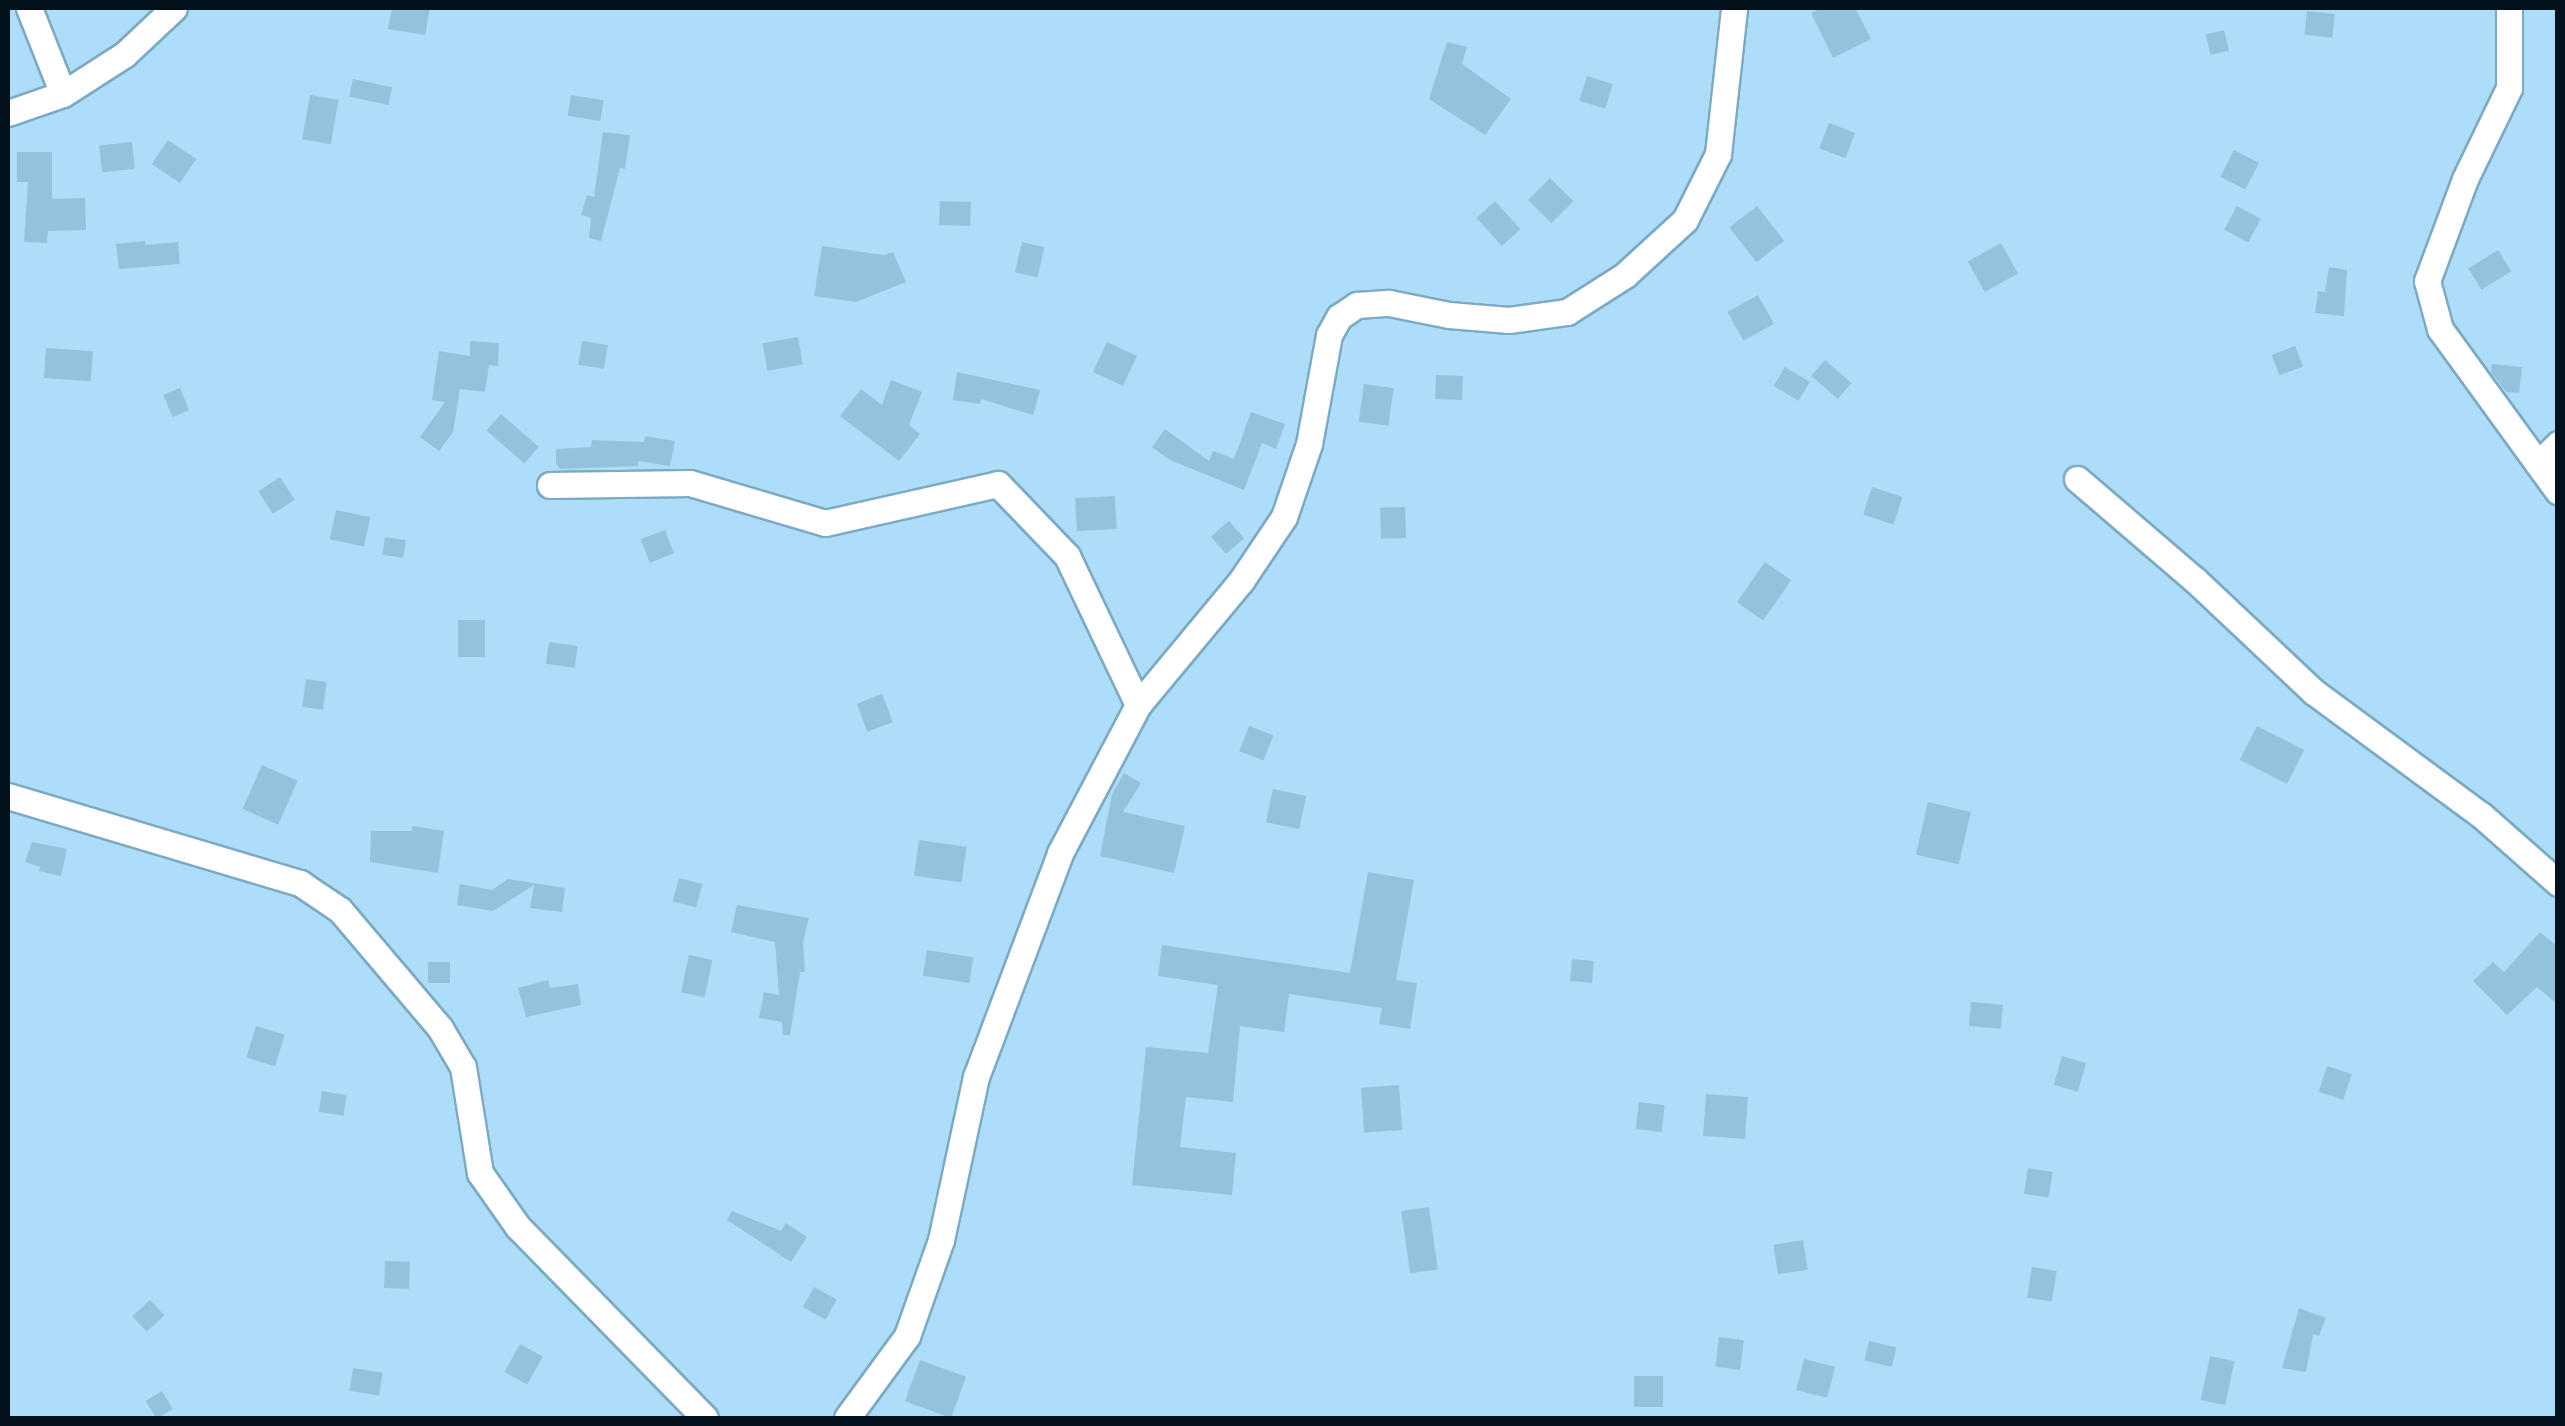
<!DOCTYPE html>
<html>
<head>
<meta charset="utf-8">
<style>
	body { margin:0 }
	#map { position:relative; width:2565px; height:1426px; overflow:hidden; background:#adddf9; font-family:"Space Grotesk",sans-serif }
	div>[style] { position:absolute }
	.building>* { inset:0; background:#93c2dd; transform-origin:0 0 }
	.roads { filter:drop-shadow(2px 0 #7caac4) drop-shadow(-2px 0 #7caac4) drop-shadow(0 2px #7caac4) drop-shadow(0 -2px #7caac4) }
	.street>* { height:25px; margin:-12.5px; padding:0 12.5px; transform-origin:12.5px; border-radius:12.5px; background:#fff }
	span { translate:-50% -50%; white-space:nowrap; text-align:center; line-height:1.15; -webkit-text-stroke:10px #adddf9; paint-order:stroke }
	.frame { position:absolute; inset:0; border:10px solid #02111b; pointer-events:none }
</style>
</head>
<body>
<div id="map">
	<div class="building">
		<div style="clip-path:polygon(392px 8px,430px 8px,425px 35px,388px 29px)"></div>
		<div style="clip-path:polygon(1822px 8px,1855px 8px,1871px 39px,1833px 58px,1811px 13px)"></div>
		<div style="left:2307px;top:11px;width:28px;height:24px;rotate:6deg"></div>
		<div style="left:2224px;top:30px;width:21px;height:19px;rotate:76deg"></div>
		<div style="clip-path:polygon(1447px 42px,1467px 47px,1462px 64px,1511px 99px,1485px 135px,1429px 99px)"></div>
		<div style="left:1587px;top:76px;width:27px;height:26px;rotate:17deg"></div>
		<div style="left:353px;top:79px;width:40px;height:18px;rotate:12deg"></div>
		<div style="left:310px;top:95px;width:29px;height:45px;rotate:10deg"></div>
		<div style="left:571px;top:95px;width:33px;height:21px;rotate:9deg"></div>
		<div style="left:1829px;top:123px;width:28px;height:27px;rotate:21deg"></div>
		<div style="clip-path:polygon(603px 132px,630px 135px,625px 169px,620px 168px,601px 241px,589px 238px,591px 218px,581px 215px,587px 195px,594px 197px)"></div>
		<div style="left:168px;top:140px;width:34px;height:29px;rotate:34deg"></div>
		<div style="left:132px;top:142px;width:27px;height:33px;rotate:84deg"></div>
		<div style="left:2234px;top:150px;width:28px;height:30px;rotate:27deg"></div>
		<div style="clip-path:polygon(17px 152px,52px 152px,52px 199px,85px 198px,86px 230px,48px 231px,47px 243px,24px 242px,28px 182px,17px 182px)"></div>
		<div style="left:1550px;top:178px;width:33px;height:31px;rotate:45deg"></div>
		<div style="left:940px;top:201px;width:31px;height:24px;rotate:2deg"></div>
		<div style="left:1495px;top:201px;width:38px;height:25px;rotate:48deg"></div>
		<div style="left:1757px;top:206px;width:44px;height:35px;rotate:52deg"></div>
		<div style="left:2237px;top:206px;width:27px;height:27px;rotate:28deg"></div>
		<div style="clip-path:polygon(145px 241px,145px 245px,178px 242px,180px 264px,119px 269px,116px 244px)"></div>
		<div style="left:1022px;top:242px;width:23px;height:31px;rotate:13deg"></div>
		<div style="left:2001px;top:243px;width:35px;height:38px;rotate:61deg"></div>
		<div style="clip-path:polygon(822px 246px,884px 255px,893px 252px,906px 282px,856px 302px,814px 296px)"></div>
		<div style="left:2498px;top:250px;width:25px;height:35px;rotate:58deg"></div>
		<div style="clip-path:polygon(2329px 267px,2347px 270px,2344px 316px,2315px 313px,2318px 291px,2325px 292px)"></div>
		<div style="left:1758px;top:295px;width:33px;height:35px;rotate:61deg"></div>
		<div style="left:798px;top:337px;width:28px;height:36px;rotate:80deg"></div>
		<div style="clip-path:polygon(470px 341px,499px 343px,498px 366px,489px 365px,485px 392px,460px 389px,453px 432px,439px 451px,420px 437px,445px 402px,432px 400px,439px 351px,470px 356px)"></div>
		<div style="left:582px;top:341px;width:26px;height:24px;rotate:9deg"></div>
		<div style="left:1107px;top:342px;width:33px;height:33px;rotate:25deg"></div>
		<div style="left:2295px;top:346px;width:22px;height:25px;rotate:69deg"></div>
		<div style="left:46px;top:348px;width:47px;height:30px;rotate:4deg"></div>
		<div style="left:1825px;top:360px;width:35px;height:21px;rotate:41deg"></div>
		<div style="clip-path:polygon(2492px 364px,2522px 367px,2519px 393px,2506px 392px,2491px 372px)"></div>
		<div style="left:1785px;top:367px;width:29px;height:22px;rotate:31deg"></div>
		<div style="clip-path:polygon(957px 372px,1040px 390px,1033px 415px,981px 399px,980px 404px,953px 400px)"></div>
		<div style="left:1436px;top:375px;width:27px;height:24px;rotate:2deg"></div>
		<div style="clip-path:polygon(891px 380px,922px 392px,909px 425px,920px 434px,899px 461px,840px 416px,861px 389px,882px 405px)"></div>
		<div style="left:1364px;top:384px;width:30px;height:38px;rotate:8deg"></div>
		<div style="left:180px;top:388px;width:24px;height:18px;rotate:68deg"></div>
		<div style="clip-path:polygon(1251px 412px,1285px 424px,1276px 449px,1262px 443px,1244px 490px,1170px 460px,1152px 447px,1165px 429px,1209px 461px,1213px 451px,1234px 459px)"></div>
		<div style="left:501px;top:414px;width:50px;height:22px;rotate:41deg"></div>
		<div style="clip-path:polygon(645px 436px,675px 441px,670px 466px,638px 461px,638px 466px,560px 469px,556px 463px,556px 449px,591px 447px,592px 440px,644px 442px)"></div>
		<div style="left:280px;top:477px;width:27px;height:26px;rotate:57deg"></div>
		<div style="left:1872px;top:487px;width:32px;height:29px;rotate:18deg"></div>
		<div style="left:1115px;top:496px;width:33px;height:40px;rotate:87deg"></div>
		<div style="left:1405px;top:507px;width:31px;height:25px;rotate:88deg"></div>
		<div style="left:336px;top:510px;width:35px;height:30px;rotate:12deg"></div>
		<div style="left:1229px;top:521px;width:23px;height:24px;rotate:49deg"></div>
		<div style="left:665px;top:530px;width:25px;height:26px;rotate:69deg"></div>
		<div style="left:385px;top:537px;width:21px;height:18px;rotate:8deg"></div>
		<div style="left:1765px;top:562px;width:32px;height:49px;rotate:35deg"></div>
		<div style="left:458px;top:620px;width:27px;height:37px"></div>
		<div style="left:549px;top:642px;width:29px;height:22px;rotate:8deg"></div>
		<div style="left:306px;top:679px;width:21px;height:28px;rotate:8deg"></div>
		<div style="left:882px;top:694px;width:30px;height:27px;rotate:69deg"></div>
		<div style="left:1249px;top:726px;width:26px;height:27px;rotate:21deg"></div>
		<div style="left:2257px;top:726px;width:53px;height:38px;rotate:27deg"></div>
		<div style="left:262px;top:765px;width:39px;height:48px;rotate:24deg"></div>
		<div style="clip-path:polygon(1124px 773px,1141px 783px,1123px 812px,1185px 826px,1174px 873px,1100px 856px,1112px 794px)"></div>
		<div style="left:1273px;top:789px;width:34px;height:34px;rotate:12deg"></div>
		<div style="left:1928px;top:802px;width:44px;height:54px;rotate:13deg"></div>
		<div style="clip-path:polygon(412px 826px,444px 831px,438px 873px,370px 862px,371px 831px,412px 831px)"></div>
		<div style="left:919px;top:840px;width:48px;height:36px;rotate:8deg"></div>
		<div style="clip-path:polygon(32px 842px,67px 849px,61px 876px,39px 871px,40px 867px,25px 862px)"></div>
		<div style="clip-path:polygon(1368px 872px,1414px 880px,1396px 980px,1417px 983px,1410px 1029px,1379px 1024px,1382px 1008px,1289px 994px,1284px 1032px,1240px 1026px,1233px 1102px,1186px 1097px,1180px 1147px,1236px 1153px,1232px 1195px,1132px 1185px,1146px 1047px,1208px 1053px,1218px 985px,1158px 976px,1162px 945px,1350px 973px)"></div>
		<div style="left:679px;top:878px;width:24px;height:24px;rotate:15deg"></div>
		<div style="clip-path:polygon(508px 879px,565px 888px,562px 912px,530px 908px,534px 885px,493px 911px,457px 905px,460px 884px,492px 890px)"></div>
		<div style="clip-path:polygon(737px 905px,809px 918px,803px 942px,805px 972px,800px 972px,790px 1035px,783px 1035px,782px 1022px,759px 1018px,764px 992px,779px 995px,775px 942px,731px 932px)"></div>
		<div style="clip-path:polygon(2540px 932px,2558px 947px,2558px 1005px,2537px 987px,2507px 1015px,2473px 981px,2493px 962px,2504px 972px)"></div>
		<div style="left:927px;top:950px;width:47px;height:26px;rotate:9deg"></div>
		<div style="left:689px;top:955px;width:24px;height:38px;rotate:12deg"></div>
		<div style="left:1572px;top:959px;width:22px;height:22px;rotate:5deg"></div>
		<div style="left:428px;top:962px;width:22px;height:21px"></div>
		<div style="clip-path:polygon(548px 980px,550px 988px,578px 984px,581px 1005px,526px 1017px,518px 988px)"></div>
		<div style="left:1971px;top:1002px;width:32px;height:24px;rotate:5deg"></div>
		<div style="left:256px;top:1026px;width:30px;height:33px;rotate:17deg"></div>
		<div style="left:2062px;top:1056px;width:25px;height:30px;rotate:16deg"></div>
		<div style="left:2327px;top:1066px;width:26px;height:27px;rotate:18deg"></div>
		<div style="left:1399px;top:1085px;width:45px;height:38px;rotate:86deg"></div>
		<div style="left:322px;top:1091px;width:25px;height:21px;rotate:9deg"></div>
		<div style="left:1706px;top:1094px;width:42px;height:42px;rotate:4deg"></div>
		<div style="left:1639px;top:1102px;width:26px;height:27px;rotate:7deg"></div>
		<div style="left:2028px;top:1168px;width:25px;height:26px;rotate:9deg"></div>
		<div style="left:1429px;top:1207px;width:63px;height:28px;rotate:82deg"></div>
		<div style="clip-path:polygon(732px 1211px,781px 1231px,786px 1223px,807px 1237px,791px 1262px,727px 1220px)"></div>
		<div style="left:1803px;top:1240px;width:30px;height:30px;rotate:81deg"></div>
		<div style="left:385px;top:1261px;width:25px;height:27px;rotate:2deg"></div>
		<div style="left:2032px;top:1267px;width:25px;height:31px;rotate:9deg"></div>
		<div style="left:814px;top:1287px;width:26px;height:23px;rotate:29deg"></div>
		<div style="left:150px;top:1300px;width:21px;height:24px;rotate:47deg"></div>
		<div style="clip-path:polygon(2299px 1308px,2326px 1318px,2319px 1336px,2313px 1334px,2306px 1372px,2282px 1368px)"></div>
		<div style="left:1719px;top:1337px;width:25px;height:30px;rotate:7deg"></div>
		<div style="left:1869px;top:1341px;width:28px;height:20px;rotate:13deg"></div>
		<div style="left:520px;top:1344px;width:26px;height:32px;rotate:29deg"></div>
		<div style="left:2210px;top:1356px;width:25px;height:45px;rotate:12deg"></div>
		<div style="left:1804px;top:1359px;width:32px;height:32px;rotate:14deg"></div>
		<div style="left:920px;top:1360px;width:49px;height:44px;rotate:20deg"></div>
		<div style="left:353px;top:1368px;width:30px;height:23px;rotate:9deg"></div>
		<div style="left:1634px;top:1376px;width:29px;height:31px"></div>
		<div style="left:162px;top:1391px;width:21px;height:19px;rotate:59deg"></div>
	</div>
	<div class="roads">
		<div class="street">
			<div style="left:29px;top:8px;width:92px;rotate:68.4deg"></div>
			<div style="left:2509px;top:8px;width:80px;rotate:90deg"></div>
			<div style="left:2509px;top:88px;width:101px;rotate:115.8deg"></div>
			<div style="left:2465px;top:179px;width:109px;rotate:110.4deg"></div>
			<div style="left:2427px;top:281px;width:50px;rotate:74.8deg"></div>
			<div style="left:2440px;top:329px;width:167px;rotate:54deg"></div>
			<div style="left:8px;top:113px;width:58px;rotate:-19.1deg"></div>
			<div style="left:63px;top:94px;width:74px;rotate:-32.8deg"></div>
			<div style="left:125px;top:54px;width:67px;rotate:-43.2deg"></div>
			<div style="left:2558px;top:444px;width:28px;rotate:135deg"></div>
			<div style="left:2538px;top:464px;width:34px;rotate:54deg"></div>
			<div style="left:2077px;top:479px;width:155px;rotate:40.6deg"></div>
			<div style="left:2195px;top:580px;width:163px;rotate:43.3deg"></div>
			<div style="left:2314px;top:692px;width:207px;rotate:36.4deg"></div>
			<div style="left:2481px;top:815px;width:103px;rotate:41.4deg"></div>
			<div style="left:550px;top:485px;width:140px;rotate:-0.8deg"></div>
			<div style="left:690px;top:483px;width:141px;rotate:16.5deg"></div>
			<div style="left:825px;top:523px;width:177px;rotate:-12.7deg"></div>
			<div style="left:998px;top:484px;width:100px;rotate:46.2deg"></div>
			<div style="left:1067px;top:556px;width:165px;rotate:64.5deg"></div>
			<div style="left:8px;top:796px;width:305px;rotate:16.6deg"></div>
			<div style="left:300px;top:883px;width:48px;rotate:34deg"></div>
			<div style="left:340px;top:910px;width:155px;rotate:49.7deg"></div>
			<div style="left:440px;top:1028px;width:45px;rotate:59.5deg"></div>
			<div style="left:463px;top:1067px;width:107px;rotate:80.9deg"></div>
			<div style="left:480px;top:1173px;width:66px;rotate:54.9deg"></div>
			<div style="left:518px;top:1227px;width:267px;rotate:45.6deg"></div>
			<div style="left:847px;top:1418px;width:102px;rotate:-53.8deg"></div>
			<div style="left:907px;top:1336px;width:102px;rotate:-70.5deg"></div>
			<div style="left:941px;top:1240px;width:167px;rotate:-77.9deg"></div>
			<div style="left:976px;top:1077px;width:239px;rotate:-69.4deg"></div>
			<div style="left:1060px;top:853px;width:167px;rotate:-62.2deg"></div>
			<div style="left:1138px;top:705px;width:161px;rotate:-50.3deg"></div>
			<div style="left:1241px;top:581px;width:77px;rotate:-56.1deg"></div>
			<div style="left:1284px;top:517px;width:77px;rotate:-71.1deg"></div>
			<div style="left:1309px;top:444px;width:111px;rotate:-79.6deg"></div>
			<div style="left:1329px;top:335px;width:21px;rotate:-61deg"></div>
			<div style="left:1339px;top:317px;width:22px;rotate:-34deg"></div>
			<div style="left:1357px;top:305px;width:32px;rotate:-4deg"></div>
			<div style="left:1389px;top:303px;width:61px;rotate:11.3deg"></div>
			<div style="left:1449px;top:315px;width:60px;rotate:4.8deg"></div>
			<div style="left:1509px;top:320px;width:59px;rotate:-7.9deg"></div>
			<div style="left:1567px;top:312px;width:69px;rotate:-32.5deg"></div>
			<div style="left:1625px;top:275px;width:81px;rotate:-42.5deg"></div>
			<div style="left:1685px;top:220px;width:74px;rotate:-63.4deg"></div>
			<div style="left:1718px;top:154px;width:147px;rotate:-83.7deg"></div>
		</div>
	</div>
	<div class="frame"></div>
</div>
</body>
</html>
